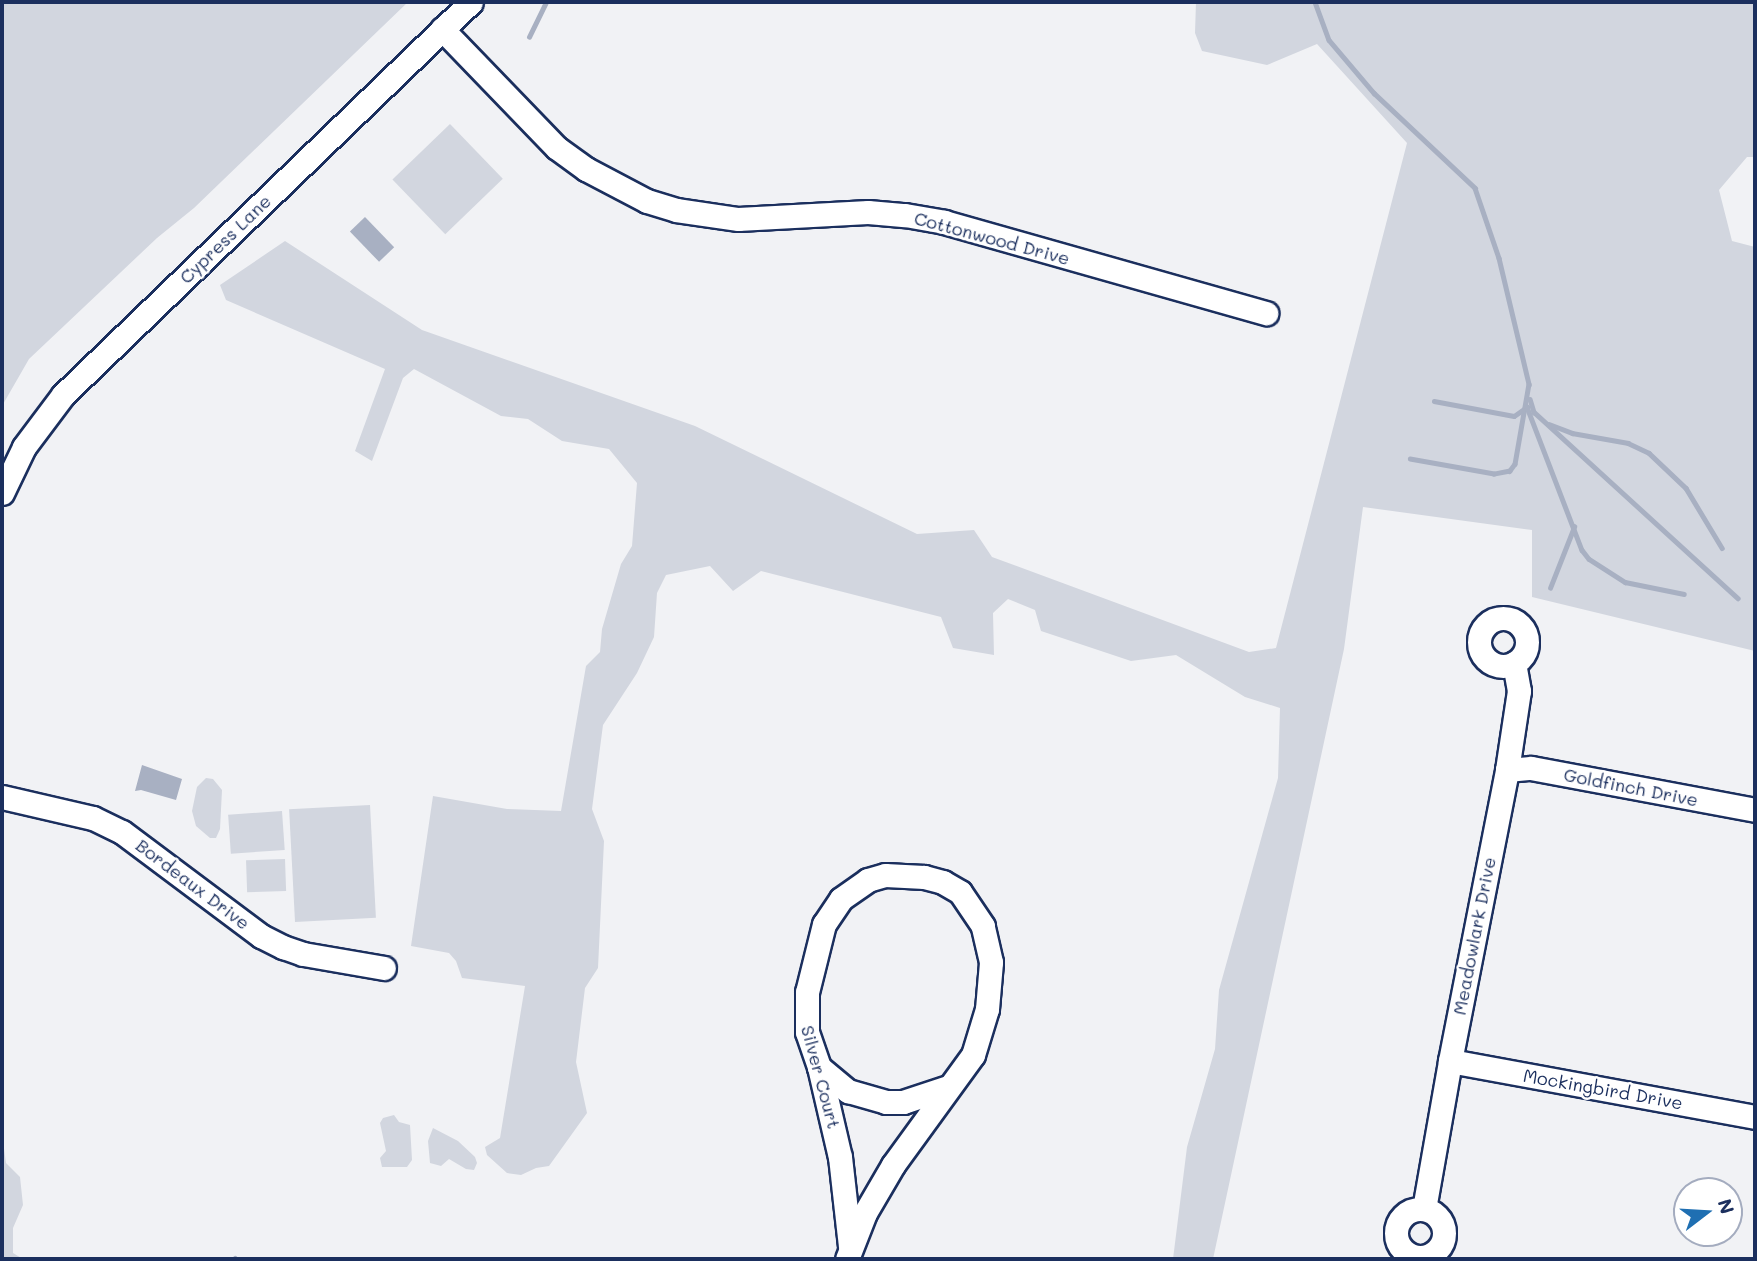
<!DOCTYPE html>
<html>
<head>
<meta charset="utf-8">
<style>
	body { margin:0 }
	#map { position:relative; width:1757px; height:1261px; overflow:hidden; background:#f1f2f5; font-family:Mali,sans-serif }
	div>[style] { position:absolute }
	.green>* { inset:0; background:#d2d6df; transform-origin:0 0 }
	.water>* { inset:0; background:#a8b0c2; transform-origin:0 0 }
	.stream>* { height:4.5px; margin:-2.25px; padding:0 2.25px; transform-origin:2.25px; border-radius:2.25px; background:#a8b0c2 }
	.roads { filter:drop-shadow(2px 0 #1b2f5e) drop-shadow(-2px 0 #1b2f5e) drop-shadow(0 2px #1b2f5e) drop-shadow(0 -2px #1b2f5e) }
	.minor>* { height:23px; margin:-11.5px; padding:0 11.5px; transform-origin:11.5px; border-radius:11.5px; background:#fff }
	.minor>.ring { margin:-11.5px; padding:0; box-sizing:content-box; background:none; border:23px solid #fff; border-radius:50% }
	span { translate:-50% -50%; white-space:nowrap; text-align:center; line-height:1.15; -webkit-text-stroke:5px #fff; paint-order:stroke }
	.street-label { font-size:18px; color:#1b2f5e }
	.frame { position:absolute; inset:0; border:4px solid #1b2f5e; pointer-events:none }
	.north { position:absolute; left:1673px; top:1177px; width:70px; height:70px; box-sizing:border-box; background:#fff; border:2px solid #a4acbf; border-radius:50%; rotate:73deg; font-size:19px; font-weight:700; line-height:28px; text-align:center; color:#1b2f5e }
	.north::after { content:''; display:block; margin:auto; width:24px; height:32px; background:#1f6fb2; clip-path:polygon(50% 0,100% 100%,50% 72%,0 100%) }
</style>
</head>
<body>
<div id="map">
	<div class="green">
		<div style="clip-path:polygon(2px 2px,408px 2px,194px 208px,157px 238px,29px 359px,2px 406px)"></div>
		<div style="clip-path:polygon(1196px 2px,1755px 2px,1755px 157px,1747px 157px,1719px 190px,1732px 241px,1755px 247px,1755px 651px,1532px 597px,1532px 530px,1363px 507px,1344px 649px,1213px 1259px,1173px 1259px,1187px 1147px,1215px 1049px,1219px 990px,1278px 778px,1280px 708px,1245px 697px,1176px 655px,1131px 661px,1041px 631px,1035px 610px,1008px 599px,993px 613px,994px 655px,953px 648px,941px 617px,761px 571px,733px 591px,710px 566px,666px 575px,657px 593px,654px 637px,637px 673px,603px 725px,592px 809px,604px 841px,598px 968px,585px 988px,576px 1062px,587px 1113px,549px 1166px,536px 1168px,521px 1175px,507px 1173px,487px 1155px,485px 1147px,500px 1138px,525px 986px,462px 978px,456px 961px,449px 953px,411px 946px,433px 796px,507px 809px,561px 811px,586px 666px,600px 652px,602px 629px,621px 564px,632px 546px,637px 483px,609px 449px,562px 441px,528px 419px,501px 416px,414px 369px,403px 378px,372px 461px,355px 451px,385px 369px,226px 300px,220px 285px,285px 241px,422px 330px,695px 426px,917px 534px,974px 530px,992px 557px,1249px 652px,1276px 648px,1407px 143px,1317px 44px,1267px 65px,1202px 51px,1195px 33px)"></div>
		<div style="left:450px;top:124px;width:76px;height:80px;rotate:46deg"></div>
		<div style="clip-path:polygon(206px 778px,213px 779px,222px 790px,220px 829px,216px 838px,210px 838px,196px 826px,192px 811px,197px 787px)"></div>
		<div style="left:370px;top:805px;width:113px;height:81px;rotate:87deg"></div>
		<div style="left:282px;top:811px;width:39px;height:54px;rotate:86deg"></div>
		<div style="left:285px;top:859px;width:32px;height:39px;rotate:88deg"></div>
		<div style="clip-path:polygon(394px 1115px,399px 1122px,410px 1125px,412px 1160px,407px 1167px,382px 1167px,380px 1158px,386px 1151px,380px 1123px,383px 1118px)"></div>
		<div style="clip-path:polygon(433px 1128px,458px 1141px,475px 1157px,477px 1163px,474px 1170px,466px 1169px,449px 1159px,441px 1166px,430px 1163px,428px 1141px)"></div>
		<div style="clip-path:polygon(2px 1134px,6px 1163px,20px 1177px,23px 1205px,13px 1228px,13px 1253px,23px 1259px,2px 1259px)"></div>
	</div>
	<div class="water">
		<div style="left:365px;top:217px;width:42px;height:21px;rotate:46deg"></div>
		<div style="clip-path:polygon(142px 765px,182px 779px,176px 800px,141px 790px,135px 791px)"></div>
	</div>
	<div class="stream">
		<div style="left:1315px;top:2px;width:40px;rotate:69.8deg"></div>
		<div style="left:1329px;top:40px;width:70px;rotate:49.7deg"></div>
		<div style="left:1374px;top:93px;width:139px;rotate:43.2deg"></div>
		<div style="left:1475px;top:188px;width:74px;rotate:71.1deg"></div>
		<div style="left:1499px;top:258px;width:130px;rotate:76.6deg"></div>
		<div style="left:1529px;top:384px;width:81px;rotate:99.9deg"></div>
		<div style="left:1515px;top:464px;width:9px;rotate:126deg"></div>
		<div style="left:1510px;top:471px;width:16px;rotate:169deg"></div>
		<div style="left:1494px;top:474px;width:85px;rotate:-169.9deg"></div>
		<div style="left:529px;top:37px;width:39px;rotate:-64deg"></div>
		<div style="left:1530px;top:399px;width:14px;rotate:73deg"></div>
		<div style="left:1534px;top:412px;width:276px;rotate:42.4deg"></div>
		<div style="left:1434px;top:401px;width:81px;rotate:10.6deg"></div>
		<div style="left:1514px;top:416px;width:16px;rotate:-35deg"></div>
		<div style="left:1527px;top:407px;width:153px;rotate:69deg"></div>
		<div style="left:1582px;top:550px;width:11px;rotate:52deg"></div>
		<div style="left:1589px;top:559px;width:43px;rotate:32.6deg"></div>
		<div style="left:1625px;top:582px;width:60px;rotate:11.5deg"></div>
		<div style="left:1549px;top:424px;width:25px;rotate:21deg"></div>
		<div style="left:1572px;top:433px;width:57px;rotate:10.1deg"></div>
		<div style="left:1628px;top:443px;width:23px;rotate:25deg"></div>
		<div style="left:1649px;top:453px;width:51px;rotate:43.4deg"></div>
		<div style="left:1686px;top:488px;width:70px;rotate:59deg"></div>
		<div style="left:1550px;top:588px;width:66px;rotate:-68.5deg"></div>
		<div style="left:234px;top:1259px;width:1px;rotate:-45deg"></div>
	</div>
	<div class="roads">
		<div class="minor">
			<div style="left:442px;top:29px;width:165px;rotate:46deg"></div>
			<div style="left:557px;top:148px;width:36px;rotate:36deg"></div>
			<div style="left:586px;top:169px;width:69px;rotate:27.7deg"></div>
			<div style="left:647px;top:201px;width:30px;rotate:17deg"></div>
			<div style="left:676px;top:210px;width:63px;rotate:8.3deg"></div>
			<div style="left:738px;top:219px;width:130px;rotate:-3.1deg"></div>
			<div style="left:868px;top:212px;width:37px;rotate:5deg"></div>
			<div style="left:905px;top:215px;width:40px;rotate:10deg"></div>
			<div style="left:944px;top:222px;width:335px;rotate:15.8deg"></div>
			<div style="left:2px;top:493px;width:51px;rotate:-64.4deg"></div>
			<div style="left:24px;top:447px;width:65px;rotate:-53.1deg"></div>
			<div style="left:63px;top:395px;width:566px;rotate:-43.93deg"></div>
			<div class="ring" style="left:1479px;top:618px;width:25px;height:25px"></div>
			<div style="left:1507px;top:770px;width:24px;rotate:-5deg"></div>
			<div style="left:1531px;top:768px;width:228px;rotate:10.6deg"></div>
			<div style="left:2px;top:797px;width:93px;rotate:13deg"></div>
			<div style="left:93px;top:818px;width:32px;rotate:26deg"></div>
			<div style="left:122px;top:832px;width:174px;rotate:36.8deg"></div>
			<div style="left:261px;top:936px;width:25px;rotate:27deg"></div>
			<div style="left:283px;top:947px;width:21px;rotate:19deg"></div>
			<div style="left:303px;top:954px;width:82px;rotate:9.8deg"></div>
			<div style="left:1450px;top:1061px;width:310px;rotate:10.4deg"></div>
			<div style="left:819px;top:1067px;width:38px;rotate:40deg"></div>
			<div style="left:848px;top:1091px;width:40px;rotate:16deg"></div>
			<div style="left:886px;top:1102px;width:17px"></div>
			<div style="left:903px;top:1102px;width:47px;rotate:-18.4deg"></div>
			<div style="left:1424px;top:1209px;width:150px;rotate:-80deg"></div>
			<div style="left:1450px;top:1061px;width:297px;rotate:-78.9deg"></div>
			<div style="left:1507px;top:770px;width:80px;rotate:-81.4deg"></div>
			<div style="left:1519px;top:691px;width:28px;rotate:-100deg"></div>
			<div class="ring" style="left:1396px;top:1209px;width:25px;height:25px"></div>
			<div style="left:847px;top:1259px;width:49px;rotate:-68.6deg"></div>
			<div style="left:865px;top:1213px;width:56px;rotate:-59.7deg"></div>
			<div style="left:893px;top:1165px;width:136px;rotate:-54deg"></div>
			<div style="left:973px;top:1055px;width:48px;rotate:-73.1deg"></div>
			<div style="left:987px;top:1009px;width:47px;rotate:-85.1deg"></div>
			<div style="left:991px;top:962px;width:37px;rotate:-103deg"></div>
			<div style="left:983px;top:926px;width:41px;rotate:-124.1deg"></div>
			<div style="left:960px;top:892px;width:20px;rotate:-150deg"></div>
			<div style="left:943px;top:882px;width:20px;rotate:-165deg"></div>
			<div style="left:924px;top:877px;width:39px;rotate:-177deg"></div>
			<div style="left:885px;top:875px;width:18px;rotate:164deg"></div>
			<div style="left:868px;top:880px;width:33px;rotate:145deg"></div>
			<div style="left:841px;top:899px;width:30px;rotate:124deg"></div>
			<div style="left:824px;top:924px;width:70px;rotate:104deg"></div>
			<div style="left:807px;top:992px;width:40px;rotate:90deg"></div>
			<div style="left:807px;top:1032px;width:37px;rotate:71deg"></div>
			<div style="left:819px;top:1067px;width:92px;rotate:76.9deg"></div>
			<div style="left:840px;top:1157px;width:90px;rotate:83.6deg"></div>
		</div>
	</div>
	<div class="street-label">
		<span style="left:992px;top:238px;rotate:15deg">Cottonwood Drive</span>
		<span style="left:225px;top:239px;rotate:-44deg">Cypress Lane</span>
		<span style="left:1631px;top:787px;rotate:11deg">Goldfinch Drive</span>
		<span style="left:193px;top:884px;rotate:37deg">Bordeaux Drive</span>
		<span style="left:1474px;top:936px;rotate:-79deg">Meadowlark Drive</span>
		<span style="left:821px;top:1077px;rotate:75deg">Silver Court</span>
		<span style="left:1603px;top:1089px;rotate:10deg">Mockingbird Drive</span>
	</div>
	<div class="frame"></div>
	<div class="north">N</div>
</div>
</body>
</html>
